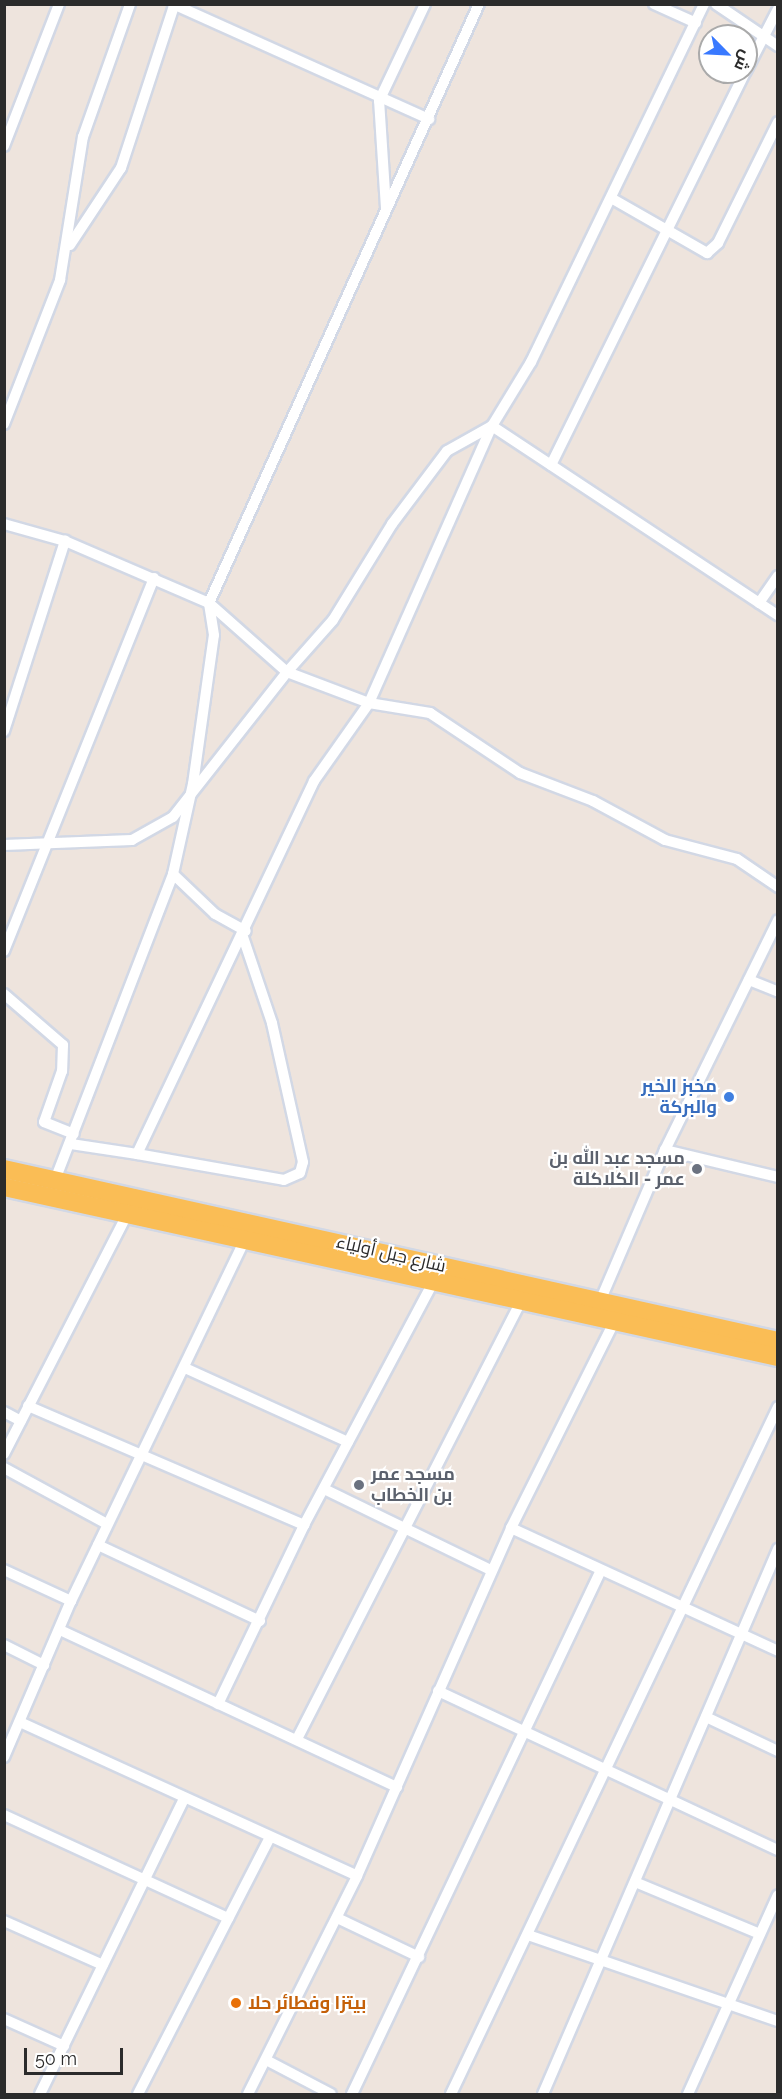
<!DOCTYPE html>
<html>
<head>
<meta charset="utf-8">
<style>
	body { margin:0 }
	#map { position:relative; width:782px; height:2099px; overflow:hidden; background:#eee4dd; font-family:Raleway,Cairo,sans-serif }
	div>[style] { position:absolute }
	.roads { filter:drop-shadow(2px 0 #d2d8e5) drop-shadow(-2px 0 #d2d8e5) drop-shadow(0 2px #d2d8e5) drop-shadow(0 -2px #d2d8e5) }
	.street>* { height:10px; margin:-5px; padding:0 5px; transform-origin:5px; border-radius:5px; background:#fff }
	.primary>* { height:18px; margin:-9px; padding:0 9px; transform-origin:9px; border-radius:9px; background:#fabd55 }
	.dots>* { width:16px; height:16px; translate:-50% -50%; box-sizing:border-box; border:3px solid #fff; border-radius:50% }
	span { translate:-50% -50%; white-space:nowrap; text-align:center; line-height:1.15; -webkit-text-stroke:4.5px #fff; paint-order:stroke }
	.shop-label { font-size:18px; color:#366cbe; font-weight:700 }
	.right { translate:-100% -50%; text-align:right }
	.worship-label { font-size:18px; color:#5b616d; font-weight:700 }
	.left { translate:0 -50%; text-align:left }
	.street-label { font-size:18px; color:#2b2b2b }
	.food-label { font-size:18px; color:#c56008; font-weight:700 }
	.frame { position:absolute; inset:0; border:6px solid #2b2b2b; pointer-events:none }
	.north { position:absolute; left:698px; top:24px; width:60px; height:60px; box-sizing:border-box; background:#fff; border:2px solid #aaa; border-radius:50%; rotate:114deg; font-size:16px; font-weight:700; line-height:24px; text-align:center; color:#2b2b2b }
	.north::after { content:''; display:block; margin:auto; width:21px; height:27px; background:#3979ff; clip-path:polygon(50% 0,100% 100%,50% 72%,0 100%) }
	.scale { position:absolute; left:24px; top:2048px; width:99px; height:27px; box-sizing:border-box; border:3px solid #2b2b2b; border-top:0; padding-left:8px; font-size:18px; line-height:21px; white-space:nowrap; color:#2b2b2b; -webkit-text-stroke:4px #fff; paint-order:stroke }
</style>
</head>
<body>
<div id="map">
	<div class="roads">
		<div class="street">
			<div style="left:173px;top:4px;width:281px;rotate:24.2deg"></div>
			<div style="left:654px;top:4px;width:46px;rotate:24.3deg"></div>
			<div style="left:716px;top:4px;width:75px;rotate:34.1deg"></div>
			<div style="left:746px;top:71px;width:70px;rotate:-62.7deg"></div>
			<div style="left:4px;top:146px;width:152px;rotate:-68.8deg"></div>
			<div style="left:611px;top:198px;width:111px;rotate:29.8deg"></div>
			<div style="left:707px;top:253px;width:15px;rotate:-42deg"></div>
			<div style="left:718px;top:243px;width:135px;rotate:-63.6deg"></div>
			<div style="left:386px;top:208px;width:107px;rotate:-93.7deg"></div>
			<div style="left:379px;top:101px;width:107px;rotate:-64.6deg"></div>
			<div style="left:70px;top:245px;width:92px;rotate:-56.5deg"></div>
			<div style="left:121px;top:168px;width:170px;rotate:-71.9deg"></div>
			<div style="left:4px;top:424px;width:155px;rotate:-68.7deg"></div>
			<div style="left:60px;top:280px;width:145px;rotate:-80.9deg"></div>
			<div style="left:83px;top:137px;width:141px;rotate:-70.5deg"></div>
			<div style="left:551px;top:465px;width:438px;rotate:-63.7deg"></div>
			<div style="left:4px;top:524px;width:63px;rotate:15.6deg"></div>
			<div style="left:65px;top:541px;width:157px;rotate:23.3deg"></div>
			<div style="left:209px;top:603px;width:104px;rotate:41.5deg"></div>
			<div style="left:287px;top:672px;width:69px;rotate:-48.5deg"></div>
			<div style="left:333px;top:620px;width:113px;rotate:-58.4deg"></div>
			<div style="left:392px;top:524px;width:91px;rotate:-53deg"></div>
			<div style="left:447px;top:451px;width:51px;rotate:-29.1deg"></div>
			<div style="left:492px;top:426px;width:343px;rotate:33.5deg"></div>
			<div style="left:759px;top:603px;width:33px;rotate:-55deg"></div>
			<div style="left:4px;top:731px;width:200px;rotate:-72.2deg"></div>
			<div style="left:4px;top:845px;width:128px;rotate:-2.2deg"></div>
			<div style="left:132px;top:840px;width:47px;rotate:-29.3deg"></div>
			<div style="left:173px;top:817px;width:184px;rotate:-51.8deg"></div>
			<div style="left:287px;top:672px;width:88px;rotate:20.7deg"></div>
			<div style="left:369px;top:703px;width:62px;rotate:9.3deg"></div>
			<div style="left:430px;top:713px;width:108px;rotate:33.7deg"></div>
			<div style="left:520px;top:773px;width:78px;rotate:21deg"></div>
			<div style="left:593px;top:801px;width:82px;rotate:28.4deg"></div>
			<div style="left:665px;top:840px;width:74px;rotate:14.8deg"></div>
			<div style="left:737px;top:859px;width:50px;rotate:34.3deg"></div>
			<div style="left:173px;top:874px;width:58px;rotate:43.6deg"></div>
			<div style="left:215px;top:914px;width:35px;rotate:29deg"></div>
			<div style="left:4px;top:951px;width:402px;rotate:-68.1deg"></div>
			<div style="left:749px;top:980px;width:31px;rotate:22deg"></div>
			<div style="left:4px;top:994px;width:78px;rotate:40.8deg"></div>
			<div style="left:63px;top:1045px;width:26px;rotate:92deg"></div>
			<div style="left:62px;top:1071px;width:54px;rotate:109.4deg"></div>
			<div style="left:44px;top:1122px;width:32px;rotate:22deg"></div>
			<div style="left:71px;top:1144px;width:67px;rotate:8.6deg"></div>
			<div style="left:137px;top:1154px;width:413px;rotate:-64.6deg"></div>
			<div style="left:314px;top:781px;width:95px;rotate:-54.8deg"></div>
			<div style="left:369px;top:703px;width:303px;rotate:-66.1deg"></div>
			<div style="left:492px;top:426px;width:75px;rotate:-58.6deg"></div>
			<div style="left:531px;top:362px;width:398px;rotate:-64.2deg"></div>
			<div style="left:665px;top:1150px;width:116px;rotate:13.4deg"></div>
			<div style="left:137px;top:1154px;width:149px;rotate:10deg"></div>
			<div style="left:284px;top:1180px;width:17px;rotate:-24deg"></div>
			<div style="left:300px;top:1173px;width:11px;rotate:-75deg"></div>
			<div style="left:303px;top:1162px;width:142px;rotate:-102.6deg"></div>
			<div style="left:272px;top:1023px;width:91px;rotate:-108.6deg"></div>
			<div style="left:55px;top:1180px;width:328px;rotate:-68.9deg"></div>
			<div style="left:173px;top:874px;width:92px;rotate:-77.5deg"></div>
			<div style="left:193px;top:784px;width:150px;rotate:-82deg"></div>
			<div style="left:214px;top:635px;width:32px;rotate:-99deg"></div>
			<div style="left:209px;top:603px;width:657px;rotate:-65.74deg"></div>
			<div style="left:598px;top:1306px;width:170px;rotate:-66.8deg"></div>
			<div style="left:665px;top:1150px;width:256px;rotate:-63.8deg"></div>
			<div style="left:185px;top:1368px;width:179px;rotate:24.4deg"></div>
			<div style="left:28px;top:1406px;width:301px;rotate:23.3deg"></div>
			<div style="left:4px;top:1412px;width:19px;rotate:28deg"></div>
			<div style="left:4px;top:1454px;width:271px;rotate:-62.8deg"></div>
			<div style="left:4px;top:1468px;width:117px;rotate:28.5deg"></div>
			<div style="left:324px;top:1489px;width:186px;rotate:25.9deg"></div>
			<div style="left:511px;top:1528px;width:294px;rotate:24.7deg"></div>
			<div style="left:98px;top:1545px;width:179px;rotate:25.1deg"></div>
			<div style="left:4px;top:1570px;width:74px;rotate:24.8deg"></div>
			<div style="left:60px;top:1630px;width:372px;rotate:25deg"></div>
			<div style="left:4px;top:1645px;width:45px;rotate:26.6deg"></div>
			<div style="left:438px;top:1691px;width:375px;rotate:25.1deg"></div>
			<div style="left:218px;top:1704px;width:199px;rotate:-64.3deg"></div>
			<div style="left:304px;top:1525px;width:276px;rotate:-62deg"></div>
			<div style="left:706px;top:1717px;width:80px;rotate:25.3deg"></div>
			<div style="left:22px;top:1723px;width:368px;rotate:24.5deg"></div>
			<div style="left:297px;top:1739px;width:492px;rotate:-62.9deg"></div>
			<div style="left:4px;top:1757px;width:170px;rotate:-66.8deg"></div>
			<div style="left:71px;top:1601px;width:401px;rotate:-64.3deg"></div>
			<div style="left:4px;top:1815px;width:247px;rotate:24.7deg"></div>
			<div style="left:635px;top:1882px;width:135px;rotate:22.6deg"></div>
			<div style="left:337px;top:1918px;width:91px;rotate:25.4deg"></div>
			<div style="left:4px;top:1921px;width:108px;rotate:24deg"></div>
			<div style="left:528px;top:1935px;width:264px;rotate:19deg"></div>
			<div style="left:4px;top:2019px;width:66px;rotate:24.2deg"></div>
			<div style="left:266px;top:2060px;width:73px;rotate:27.6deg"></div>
			<div style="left:40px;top:2094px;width:328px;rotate:-64deg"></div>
			<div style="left:138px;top:2094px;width:289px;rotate:-62.8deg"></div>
			<div style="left:248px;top:2094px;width:244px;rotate:-63.4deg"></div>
			<div style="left:357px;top:1876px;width:381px;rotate:-66.1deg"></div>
			<div style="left:511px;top:1528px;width:230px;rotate:-63.4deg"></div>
			<div style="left:352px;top:2094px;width:580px;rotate:-64.58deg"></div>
			<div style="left:451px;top:2094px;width:761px;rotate:-64.55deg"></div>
			<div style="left:543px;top:2094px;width:594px;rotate:-66.67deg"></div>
			<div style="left:688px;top:2094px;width:218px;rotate:-65.7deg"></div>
		</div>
		<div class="primary">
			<div style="left:4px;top:1169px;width:793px;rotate:12.53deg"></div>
			<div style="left:4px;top:1187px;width:792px;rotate:12.39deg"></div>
		</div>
	</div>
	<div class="dots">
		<div style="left:729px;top:1097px;background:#3f7fe0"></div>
		<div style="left:697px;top:1169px;background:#6b7280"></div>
		<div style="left:359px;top:1485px;background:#6b7280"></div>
		<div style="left:236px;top:2003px;background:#e8710a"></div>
	</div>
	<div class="shop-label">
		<span class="right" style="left:717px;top:1097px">مخبز الخير<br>والبركة</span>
	</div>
	<div class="worship-label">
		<span class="right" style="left:685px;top:1169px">مسجد عبد الله بن<br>عمر - الكلاكلة</span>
		<span class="left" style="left:371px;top:1485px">مسجد عمر<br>بن الخطاب</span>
	</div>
	<div class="street-label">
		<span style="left:391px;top:1254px;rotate:13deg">شارع جبل أولياء</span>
	</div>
	<div class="food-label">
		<span class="left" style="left:248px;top:2003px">بيتزا وفطائر حلا</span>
	</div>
	<div class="frame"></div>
	<div class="north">ش</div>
	<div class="scale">50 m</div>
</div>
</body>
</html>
